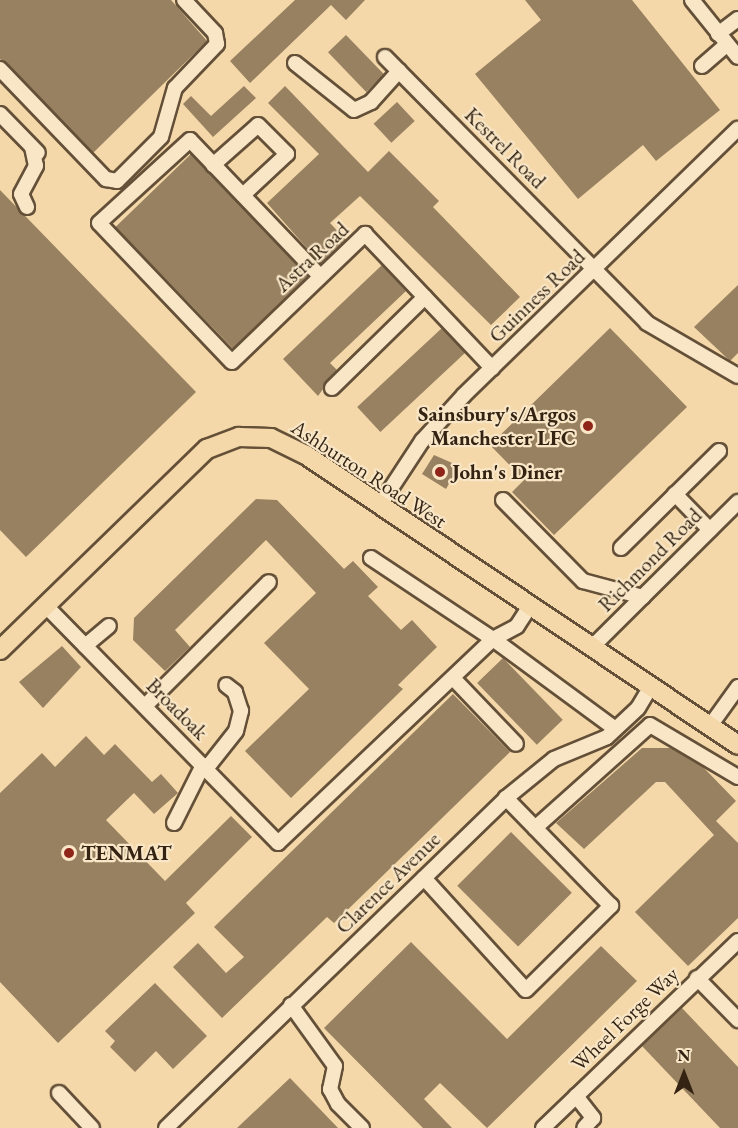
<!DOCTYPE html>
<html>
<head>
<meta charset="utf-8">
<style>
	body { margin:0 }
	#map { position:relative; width:738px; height:1128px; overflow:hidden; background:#f5d8a9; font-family:"EB Garamond",serif }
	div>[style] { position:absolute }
	.building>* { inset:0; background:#988161; transform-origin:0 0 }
	.roads { filter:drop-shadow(2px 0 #645038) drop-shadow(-2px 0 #645038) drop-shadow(0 2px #645038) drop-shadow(0 -2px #645038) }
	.minor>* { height:14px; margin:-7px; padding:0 7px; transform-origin:7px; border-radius:7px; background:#f8e6c7 }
	.major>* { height:18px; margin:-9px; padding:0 9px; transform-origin:9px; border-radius:9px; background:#f5d8a9 }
	.dots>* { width:16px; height:16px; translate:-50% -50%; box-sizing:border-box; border:3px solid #f8e6c7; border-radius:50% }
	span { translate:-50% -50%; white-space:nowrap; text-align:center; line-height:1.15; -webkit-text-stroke:4.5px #f8e6c7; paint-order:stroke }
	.street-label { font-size:21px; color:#342312 }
	.poi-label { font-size:21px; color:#342312; font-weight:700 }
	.right { translate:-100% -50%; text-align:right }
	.left { translate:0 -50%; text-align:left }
	.north { position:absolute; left:654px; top:1044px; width:60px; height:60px; -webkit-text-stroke:4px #f8e6c7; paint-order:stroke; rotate:0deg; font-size:16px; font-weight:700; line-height:24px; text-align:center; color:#342312 }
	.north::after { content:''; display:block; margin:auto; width:21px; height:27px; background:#342312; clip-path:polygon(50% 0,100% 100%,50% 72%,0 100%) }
</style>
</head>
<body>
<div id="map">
	<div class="building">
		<div style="clip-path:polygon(0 0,171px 0,207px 41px,93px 153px,0 59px)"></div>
		<div style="clip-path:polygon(295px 0,365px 0,346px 20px,331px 5px,250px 83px,230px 61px)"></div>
		<div style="clip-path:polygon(525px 0,632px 0,720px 110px,656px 161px,643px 145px,578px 199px,475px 74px,541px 20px)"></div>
		<div style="left:346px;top:35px;width:55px;height:25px;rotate:46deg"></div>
		<div style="clip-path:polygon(244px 86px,256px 98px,213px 137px,183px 104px,191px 96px,211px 116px)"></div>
		<div style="clip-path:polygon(285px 86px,368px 172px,389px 151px,439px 201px,433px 207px,520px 297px,491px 325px,360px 196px,330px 223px,346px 240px,321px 264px,267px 203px,319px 154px,268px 103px)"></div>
		<div style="left:397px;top:102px;width:26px;height:32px;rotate:47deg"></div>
		<div style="left:191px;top:154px;width:169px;height:105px;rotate:46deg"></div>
		<div style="clip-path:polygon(0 190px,196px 392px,26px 557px,0 530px)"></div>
		<div style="clip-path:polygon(382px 265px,406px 291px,330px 363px,337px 370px,318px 396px,283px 359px)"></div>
		<div style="clip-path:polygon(738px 285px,738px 353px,730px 361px,694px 327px)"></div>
		<div style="left:442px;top:328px;width:34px;height:116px;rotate:47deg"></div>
		<div style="clip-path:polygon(610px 328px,687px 407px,554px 535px,512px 492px,524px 480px,490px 445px)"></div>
		<div style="clip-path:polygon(434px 455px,459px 466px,446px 489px,422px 474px)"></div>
		<div style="clip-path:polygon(256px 499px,277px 500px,344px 569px,353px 561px,378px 587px,368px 596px,401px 630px,412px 620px,437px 647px,398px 685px,403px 689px,291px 798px,245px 751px,309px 689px,264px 643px,316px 593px,266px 540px,175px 630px,190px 647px,165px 671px,133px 640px,134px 618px)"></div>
		<div style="clip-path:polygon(62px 646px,81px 667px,43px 708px,19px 682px)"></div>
		<div style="left:503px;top:658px;width:86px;height:36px;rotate:46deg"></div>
		<div style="clip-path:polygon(453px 694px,510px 752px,334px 923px,327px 917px,222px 1018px,173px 967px,198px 943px,226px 973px,244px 957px,214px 927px)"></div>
		<div style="clip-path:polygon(86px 736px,104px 755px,115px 744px,152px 782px,161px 774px,178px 793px,154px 814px,134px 793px,106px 820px,165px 881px,231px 816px,252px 837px,186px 903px,195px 913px,58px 1043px,0 982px,0 793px,42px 753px,55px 767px)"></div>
		<div style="clip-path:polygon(642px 748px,671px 748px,703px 767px,736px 801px,716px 821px,738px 843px,738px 918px,688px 966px,635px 912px,714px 835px,665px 782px,656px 782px,584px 849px,556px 823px)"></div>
		<div style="left:511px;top:832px;width:86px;height:76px;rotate:45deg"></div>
		<div style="clip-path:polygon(411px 942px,507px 1039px,601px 946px,637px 981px,487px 1128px,440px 1083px,424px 1099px,452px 1128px,423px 1128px,324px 1028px)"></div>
		<div style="clip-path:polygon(155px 983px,207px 1036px,173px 1069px,156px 1051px,135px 1072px,110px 1047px,115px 1041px,105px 1031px)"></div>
		<div style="clip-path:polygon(682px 1008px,738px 1067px,738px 1128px,720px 1128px,642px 1046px)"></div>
		<div style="clip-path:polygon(290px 1078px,338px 1128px,237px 1128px)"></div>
	</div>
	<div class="roads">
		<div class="minor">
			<div style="left:692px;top:0;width:73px;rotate:51.1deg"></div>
			<div style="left:718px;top:34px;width:25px;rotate:-37deg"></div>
			<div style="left:385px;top:57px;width:373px;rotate:45.4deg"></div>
			<div style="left:647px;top:323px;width:105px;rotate:30.2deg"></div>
			<div style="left:295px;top:63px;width:75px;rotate:38.5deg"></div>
			<div style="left:354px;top:110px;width:19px;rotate:-25deg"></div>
			<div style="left:371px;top:102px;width:42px;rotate:-47.9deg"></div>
			<div style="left:702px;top:66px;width:33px;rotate:-41deg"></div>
			<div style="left:0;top:69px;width:153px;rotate:46.1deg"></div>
			<div style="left:106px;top:179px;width:11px;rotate:10deg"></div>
			<div style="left:117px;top:181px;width:62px;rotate:-45deg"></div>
			<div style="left:161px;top:137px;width:51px;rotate:-74.1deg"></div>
			<div style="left:175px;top:88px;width:61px;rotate:-46.3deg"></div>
			<div style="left:217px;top:44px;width:11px;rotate:-100deg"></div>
			<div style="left:215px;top:33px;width:45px;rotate:-133.2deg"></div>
			<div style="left:0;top:114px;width:54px;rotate:45.7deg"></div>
			<div style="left:213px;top:165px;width:60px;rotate:-41.6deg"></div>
			<div style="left:258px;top:125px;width:41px;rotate:45deg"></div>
			<div style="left:287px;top:154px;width:60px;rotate:137deg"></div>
			<div style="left:27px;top:207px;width:14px;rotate:-115deg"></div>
			<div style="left:21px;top:194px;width:32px;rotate:-62deg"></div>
			<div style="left:36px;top:166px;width:19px;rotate:-102deg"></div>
			<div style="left:320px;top:276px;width:188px;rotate:-133.7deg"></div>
			<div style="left:190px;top:140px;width:123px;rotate:137.6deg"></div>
			<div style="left:99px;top:223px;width:192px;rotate:46.3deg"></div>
			<div style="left:232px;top:362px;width:185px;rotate:-43.9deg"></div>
			<div style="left:365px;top:234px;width:185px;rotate:46.5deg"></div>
			<div style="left:332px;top:388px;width:130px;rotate:-44.4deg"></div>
			<div style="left:675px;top:494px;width:50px;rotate:45.8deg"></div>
			<div style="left:503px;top:500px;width:114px;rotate:45.4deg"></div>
			<div style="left:583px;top:581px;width:62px;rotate:14.9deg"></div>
			<div style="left:380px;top:505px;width:77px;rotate:-56.7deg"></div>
			<div style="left:422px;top:441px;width:62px;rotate:-47.6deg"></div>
			<div style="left:464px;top:395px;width:382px;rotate:-44.2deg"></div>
			<div style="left:621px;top:548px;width:138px;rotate:-44.7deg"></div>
			<div style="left:371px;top:558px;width:146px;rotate:33.6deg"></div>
			<div style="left:493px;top:639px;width:27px;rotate:-28deg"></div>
			<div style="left:517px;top:626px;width:24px;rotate:-57deg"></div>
			<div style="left:45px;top:605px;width:333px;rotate:45.6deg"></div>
			<div style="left:278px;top:843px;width:296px;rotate:-43.5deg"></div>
			<div style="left:493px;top:639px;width:150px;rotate:36.3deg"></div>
			<div style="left:85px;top:646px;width:31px;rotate:-40deg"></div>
			<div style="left:592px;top:647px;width:206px;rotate:-44.8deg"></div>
			<div style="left:453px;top:678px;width:91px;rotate:46.3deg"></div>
			<div style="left:145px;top:706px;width:175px;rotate:-45deg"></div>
			<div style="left:710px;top:726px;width:48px;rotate:-54.3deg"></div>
			<div style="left:206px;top:769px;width:48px;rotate:-51.7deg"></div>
			<div style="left:236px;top:731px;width:21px;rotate:-76deg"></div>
			<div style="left:241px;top:711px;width:20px;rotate:-108deg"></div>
			<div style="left:235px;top:692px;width:11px;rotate:-142deg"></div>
			<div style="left:174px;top:823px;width:65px;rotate:-63.4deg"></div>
			<div style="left:535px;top:828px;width:154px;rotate:-41.8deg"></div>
			<div style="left:650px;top:725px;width:102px;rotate:30.6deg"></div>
			<div style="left:424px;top:878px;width:151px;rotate:47.7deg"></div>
			<div style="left:526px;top:990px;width:120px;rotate:-44.7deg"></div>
			<div style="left:611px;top:906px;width:151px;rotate:-134.2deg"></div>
			<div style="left:697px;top:978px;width:59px;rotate:45.7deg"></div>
			<div style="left:291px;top:1005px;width:75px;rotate:54.2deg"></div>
			<div style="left:335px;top:1066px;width:24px;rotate:102deg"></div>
			<div style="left:330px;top:1089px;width:17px;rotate:62deg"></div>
			<div style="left:338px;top:1104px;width:34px;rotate:45deg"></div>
			<div style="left:59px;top:1093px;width:48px;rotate:46.7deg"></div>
			<div style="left:576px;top:1096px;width:28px;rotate:52deg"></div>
			<div style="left:593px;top:1118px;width:13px;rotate:132deg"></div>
			<div style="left:166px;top:1128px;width:474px;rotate:-44.1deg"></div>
			<div style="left:506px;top:798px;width:62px;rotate:-39.1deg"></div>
			<div style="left:554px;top:759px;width:57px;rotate:-22.5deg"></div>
			<div style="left:607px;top:737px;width:42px;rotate:-43.1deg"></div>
			<div style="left:638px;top:708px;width:26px;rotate:-59deg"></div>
			<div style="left:543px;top:1128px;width:270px;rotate:-43.8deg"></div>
		</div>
		<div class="major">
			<div style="left:0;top:650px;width:289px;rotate:-44.2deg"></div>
			<div style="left:207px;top:449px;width:34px;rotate:-21deg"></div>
			<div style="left:239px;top:437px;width:32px;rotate:2deg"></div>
			<div style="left:271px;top:438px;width:39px;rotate:26deg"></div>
			<div style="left:306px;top:455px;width:520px;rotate:33.87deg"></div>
		</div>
	</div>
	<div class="dots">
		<div style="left:588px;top:426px;background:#8f2418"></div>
		<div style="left:440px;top:472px;background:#8f2418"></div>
		<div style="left:69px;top:853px;background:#8f2418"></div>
	</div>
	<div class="street-label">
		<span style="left:505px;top:148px;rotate:45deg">Kestrel Road</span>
		<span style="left:312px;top:257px;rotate:-43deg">Astra Road</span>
		<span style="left:537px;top:296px;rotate:-44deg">Guinness Road</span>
		<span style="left:369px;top:474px;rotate:33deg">Ashburton Road West</span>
		<span style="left:650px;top:560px;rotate:-45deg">Richmond Road</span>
		<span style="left:177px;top:709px;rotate:45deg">Broadoak</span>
		<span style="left:388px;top:883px;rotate:-44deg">Clarence Avenue</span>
		<span style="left:625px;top:1019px;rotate:-44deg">Wheel Forge Way</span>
	</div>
	<div class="poi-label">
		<span class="right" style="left:576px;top:426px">Sainsbury's/Argos<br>Manchester LFC</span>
		<span class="left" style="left:452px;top:472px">John's Diner</span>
		<span class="left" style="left:81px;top:853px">TENMAT</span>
	</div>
	<div class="north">N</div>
</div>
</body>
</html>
